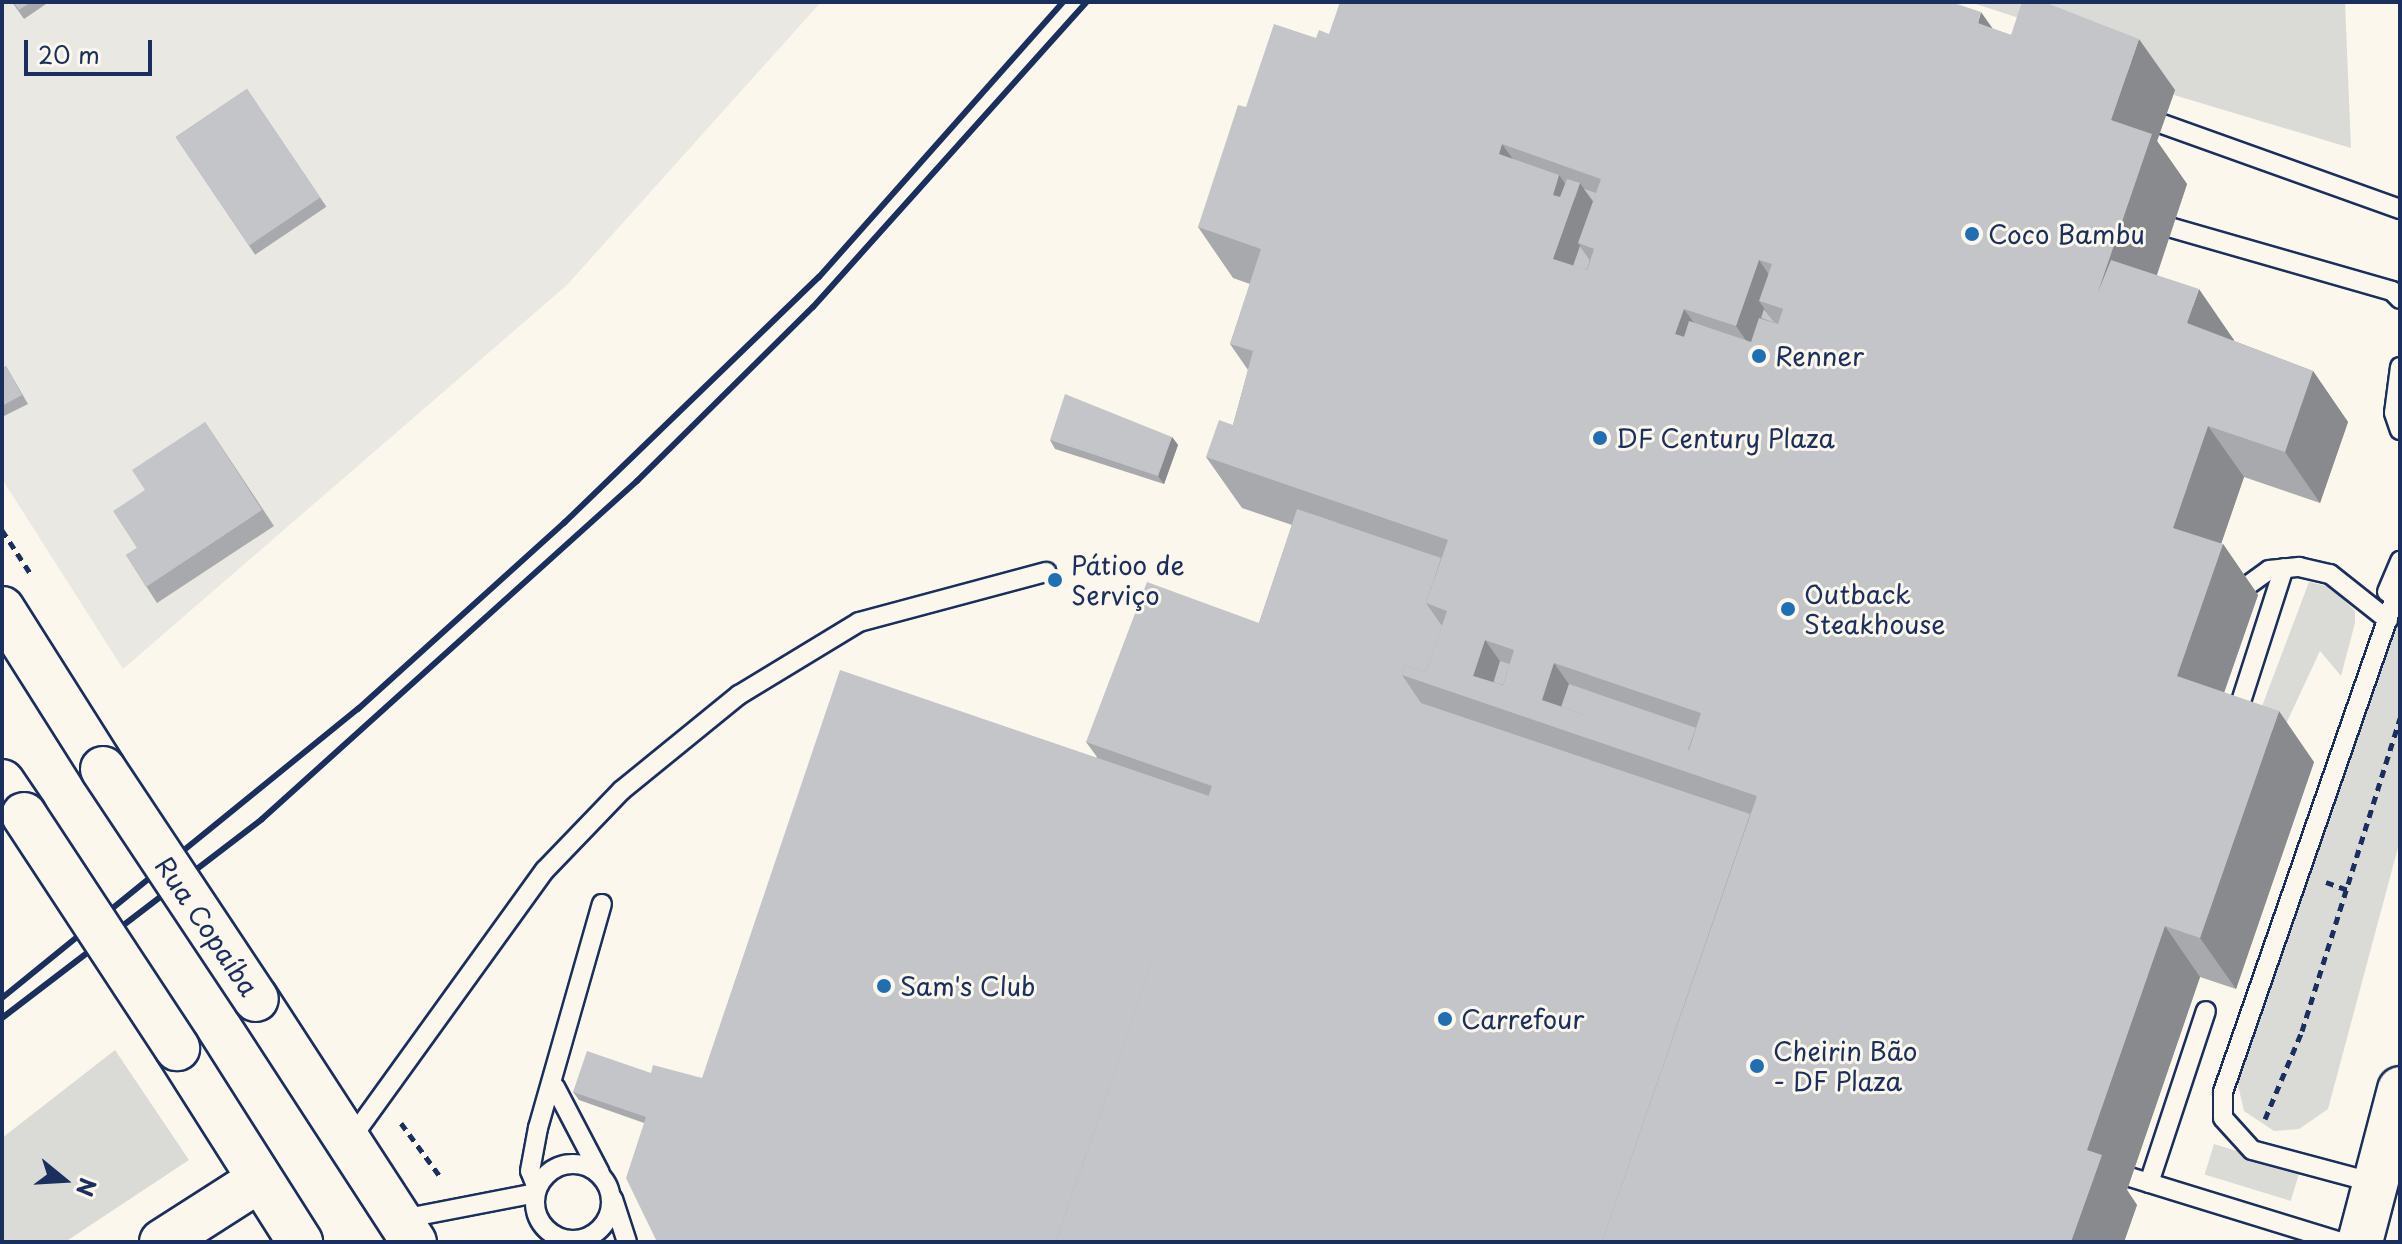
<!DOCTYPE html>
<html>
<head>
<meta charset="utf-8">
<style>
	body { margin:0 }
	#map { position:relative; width:2402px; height:1244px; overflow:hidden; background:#fbf7ec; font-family:"Playpen Sans",sans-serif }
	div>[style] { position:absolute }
	.built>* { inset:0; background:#eae8e2 }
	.green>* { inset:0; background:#dadad7; transform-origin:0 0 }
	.path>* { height:5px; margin-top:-2.5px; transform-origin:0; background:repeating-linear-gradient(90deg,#1b2f5e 0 8px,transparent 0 14px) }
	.roads { filter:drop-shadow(2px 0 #1b2f5e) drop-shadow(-2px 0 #1b2f5e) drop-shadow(0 2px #1b2f5e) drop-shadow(0 -2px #1b2f5e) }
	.lane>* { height:18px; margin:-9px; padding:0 9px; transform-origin:9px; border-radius:9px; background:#fbf7ec }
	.lane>.ring { margin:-9px; padding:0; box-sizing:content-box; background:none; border:18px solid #fbf7ec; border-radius:50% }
	.secondary>* { height:44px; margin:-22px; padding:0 22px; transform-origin:22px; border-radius:22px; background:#fbf7ec }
	.primary>* { height:44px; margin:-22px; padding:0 22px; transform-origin:22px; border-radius:22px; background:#fbf7ec }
	.rail>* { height:6px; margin:-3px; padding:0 3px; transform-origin:3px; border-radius:3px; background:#1b2f5e }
	.bridges { filter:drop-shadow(2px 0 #1b2f5e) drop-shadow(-2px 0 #1b2f5e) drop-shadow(0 2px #1b2f5e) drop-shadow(0 -2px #1b2f5e) }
	.secondary-bridge>* { height:44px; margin:-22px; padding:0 22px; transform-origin:22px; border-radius:22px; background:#fbf7ec }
	.wall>* { inset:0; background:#a8a9ad; transform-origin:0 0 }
	.shaded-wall>* { inset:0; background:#888a8d }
	.building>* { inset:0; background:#c3c5c9; transform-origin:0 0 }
	.dots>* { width:22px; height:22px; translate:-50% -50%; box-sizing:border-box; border:4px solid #fbf7ec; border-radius:50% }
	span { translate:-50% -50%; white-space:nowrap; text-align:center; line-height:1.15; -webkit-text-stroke:6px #fbf7ec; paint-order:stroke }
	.poi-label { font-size:26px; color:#1b2f5e }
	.left { translate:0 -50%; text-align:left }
	.street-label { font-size:26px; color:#1b2f5e }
	.frame { position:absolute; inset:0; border:4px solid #1b2f5e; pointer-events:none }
	.north { position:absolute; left:24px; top:1140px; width:80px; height:80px; -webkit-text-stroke:6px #fbf7ec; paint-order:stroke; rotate:108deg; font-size:22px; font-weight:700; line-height:32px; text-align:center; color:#1b2f5e }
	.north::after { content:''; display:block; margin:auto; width:28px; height:36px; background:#1b2f5e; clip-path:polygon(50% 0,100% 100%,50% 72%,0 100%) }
	.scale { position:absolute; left:24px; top:40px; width:128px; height:36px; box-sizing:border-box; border:4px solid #1b2f5e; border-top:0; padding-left:10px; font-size:24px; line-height:28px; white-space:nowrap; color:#1b2f5e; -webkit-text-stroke:6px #fbf7ec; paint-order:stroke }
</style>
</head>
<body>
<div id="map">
	<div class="built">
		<div style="clip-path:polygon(2px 2px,821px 2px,567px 285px,123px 669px,2px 479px)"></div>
	</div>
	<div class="green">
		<div style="clip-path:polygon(1970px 2px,2345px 2px,2351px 148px,2114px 77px,2064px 33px)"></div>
		<div style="clip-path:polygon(2309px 582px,2331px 587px,2355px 611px,2355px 623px,2341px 676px,2320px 651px,2280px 737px,2311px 765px,2279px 859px,2173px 823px,2240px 597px,2253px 602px,2210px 724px,2250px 738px)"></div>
		<div style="clip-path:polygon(2400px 606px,2400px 840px,2328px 1109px,2299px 1129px,2274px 1131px,2244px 1111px,2237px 1081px)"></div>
		<div style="clip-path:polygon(115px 1050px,189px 1160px,65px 1242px,2px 1242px,2px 1138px)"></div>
		<div style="left:2214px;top:1144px;width:90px;height:32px;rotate:17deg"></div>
	</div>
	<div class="path">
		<div style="left:2px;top:530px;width:51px;rotate:56.9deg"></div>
		<div style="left:2326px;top:882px;width:23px;rotate:20deg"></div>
		<div style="left:2265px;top:1119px;width:95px;rotate:-67.2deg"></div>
		<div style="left:2302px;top:1031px;width:328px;rotate:-72.6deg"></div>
		<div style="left:401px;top:1123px;width:69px;rotate:53.8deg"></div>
	</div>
	<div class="roads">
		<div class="lane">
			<div style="left:2140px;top:116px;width:276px;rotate:19.7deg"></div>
			<div style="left:2148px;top:221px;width:254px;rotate:16deg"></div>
			<div style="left:2392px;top:291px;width:11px;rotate:45deg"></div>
			<div style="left:2400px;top:367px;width:46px;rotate:97.4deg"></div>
			<div style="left:2394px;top:413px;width:18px;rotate:71deg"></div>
			<div style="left:2387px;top:592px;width:34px;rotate:-67deg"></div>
			<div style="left:2233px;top:596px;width:44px;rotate:-35.8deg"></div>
			<div style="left:2269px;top:570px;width:30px;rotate:-6deg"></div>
			<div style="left:2299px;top:567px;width:32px;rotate:13deg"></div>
			<div style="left:2330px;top:574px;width:74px;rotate:38.4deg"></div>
			<div style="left:2237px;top:714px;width:153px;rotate:-72.2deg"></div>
			<div style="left:555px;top:1087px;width:97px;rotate:62.4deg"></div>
			<div style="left:350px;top:1140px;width:333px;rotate:-54.2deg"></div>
			<div style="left:545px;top:870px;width:111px;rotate:-46.1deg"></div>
			<div style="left:622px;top:790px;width:151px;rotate:-39.1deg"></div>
			<div style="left:739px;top:695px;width:140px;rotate:-31.3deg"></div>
			<div style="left:859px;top:622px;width:194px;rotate:-15deg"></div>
			<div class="ring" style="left:535px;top:1164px;width:58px;height:58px"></div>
			<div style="left:2107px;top:1170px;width:245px;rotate:17.1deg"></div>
			<div style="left:2149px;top:1183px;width:181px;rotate:-71.7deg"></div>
			<div style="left:2375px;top:1183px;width:127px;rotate:-165deg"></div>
			<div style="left:2252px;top:1150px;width:43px;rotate:-132.2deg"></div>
			<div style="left:2223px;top:1118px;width:26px;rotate:-90deg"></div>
			<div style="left:2223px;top:1092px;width:539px;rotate:-70.83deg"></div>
			<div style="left:537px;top:1188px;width:18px;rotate:-112deg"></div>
			<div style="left:530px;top:1171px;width:44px;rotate:-79.5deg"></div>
			<div style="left:538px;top:1128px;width:233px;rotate:-74.1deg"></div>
			<div style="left:613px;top:1199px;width:45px;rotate:72deg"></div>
			<div style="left:402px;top:1219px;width:136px;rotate:-11deg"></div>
		</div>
		<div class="secondary">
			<div style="left:2px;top:609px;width:189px;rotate:57.7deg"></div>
			<div style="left:2px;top:782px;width:40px;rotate:56deg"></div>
			<div style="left:256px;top:999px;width:290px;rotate:57deg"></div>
			<div style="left:177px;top:1048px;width:230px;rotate:57.6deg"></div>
			<div style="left:162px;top:1242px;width:115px;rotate:-32.6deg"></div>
		</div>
		<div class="primary">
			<div style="left:2360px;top:1242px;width:158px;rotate:-75.3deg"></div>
		</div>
	</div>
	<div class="rail">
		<div style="left:2px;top:998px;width:459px;rotate:-39.1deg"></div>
		<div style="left:358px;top:709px;width:278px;rotate:-42.1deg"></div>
		<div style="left:564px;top:523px;width:354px;rotate:-44deg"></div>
		<div style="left:819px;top:277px;width:368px;rotate:-48.4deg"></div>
		<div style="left:2px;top:1018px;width:327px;rotate:-37.4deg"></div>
		<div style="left:262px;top:819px;width:505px;rotate:-42.03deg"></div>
		<div style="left:637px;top:481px;width:247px;rotate:-44.7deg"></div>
		<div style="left:813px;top:307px;width:410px;rotate:-48.1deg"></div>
	</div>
	<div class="bridges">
		<div class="secondary-bridge">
			<div style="left:103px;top:769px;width:276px;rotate:56.4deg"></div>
			<div style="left:24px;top:815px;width:279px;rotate:56.7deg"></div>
		</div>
	</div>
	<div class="wall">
		<div style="clip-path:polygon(12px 2px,49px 2px,24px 19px)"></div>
		<div style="clip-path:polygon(1993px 29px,2175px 90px,2157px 141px,2187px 184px,2157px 275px,2234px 340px,2234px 341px,2313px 371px,2348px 422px,2320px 503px,2244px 477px,2221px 544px,2223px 544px,2258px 595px,2224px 693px,2314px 762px,2236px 989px,2200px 977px,2127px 1190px,2137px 1205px,2124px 1242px,657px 1242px,644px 1123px,579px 1100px,573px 1092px,651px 1073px,702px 1078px,1097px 757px,1086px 742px,1259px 623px,1292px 525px,1242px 508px,1206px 457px,1233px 425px,1248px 370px,1230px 344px,1250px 284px,1233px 278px,1198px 227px,1246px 107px,1316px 38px,1329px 34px)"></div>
		<div style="left:247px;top:89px;width:142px;height:86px;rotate:56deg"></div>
		<div style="clip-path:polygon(6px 366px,28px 404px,2px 417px,2px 369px)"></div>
		<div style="clip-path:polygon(205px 422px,274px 526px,157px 603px,126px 555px,137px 548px,145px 490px)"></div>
		<div style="clip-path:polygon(1172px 437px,1178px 445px,1164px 484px,1055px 449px,1050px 440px)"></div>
	</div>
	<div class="shaded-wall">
		<div style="clip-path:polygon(1981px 12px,2017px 63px,1978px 23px)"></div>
		<div style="clip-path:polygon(2139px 39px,2175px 90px,2157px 141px,2187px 184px,2134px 343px,2098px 292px,2111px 120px)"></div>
		<div style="clip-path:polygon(1502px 144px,1528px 180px,1499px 154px)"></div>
		<div style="clip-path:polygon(1559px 175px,1575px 198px,1580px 183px,1608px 223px,1594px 249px,1578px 243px,1601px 275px,1553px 259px,1553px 195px)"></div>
		<div style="clip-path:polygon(1759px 260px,1783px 295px,1783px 309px,1759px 301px,1785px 338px,1761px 362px,1736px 326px)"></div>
		<div style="clip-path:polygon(2199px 289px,2234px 340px,2222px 373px,2187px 323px)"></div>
		<div style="clip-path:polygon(1684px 309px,1709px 344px,1675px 334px)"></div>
		<div style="clip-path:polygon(2313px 371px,2348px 422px,2320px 503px,2285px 452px)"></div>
		<div style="clip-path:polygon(2208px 426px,2244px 477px,2209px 579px,2173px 528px)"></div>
		<div style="clip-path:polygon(1172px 437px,1178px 445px,1164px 484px,1158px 476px)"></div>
		<div style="clip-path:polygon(2223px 544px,2258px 595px,2212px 727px,2177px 676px)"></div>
		<div style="clip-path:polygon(1485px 640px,1521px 691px,1473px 676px)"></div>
		<div style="clip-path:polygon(1554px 663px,1590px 714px,1543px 723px,1529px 671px)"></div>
		<div style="clip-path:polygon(2279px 711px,2314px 762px,2236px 989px,2200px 938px)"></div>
		<div style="clip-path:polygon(2165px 926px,2200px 977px,2127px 1190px,2137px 1205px,2124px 1242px,2071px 1242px,2087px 1150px)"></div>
	</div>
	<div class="building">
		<div style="clip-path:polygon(13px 2px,31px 2px,19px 10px)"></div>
		<div style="clip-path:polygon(evenodd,1340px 2px,1951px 2px,1981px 12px,1978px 23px,2011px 35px,2022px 2px,2044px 2px,2139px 39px,2111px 120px,2152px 134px,2098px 292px,2111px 260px,2199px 289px,2187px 323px,2313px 371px,2285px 452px,2208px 426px,2173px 528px,2223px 544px,2177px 676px,2279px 711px,2200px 938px,2165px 926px,2087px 1150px,2102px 1155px,2071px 1242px,1602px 1242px,1757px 796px,1402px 675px,1405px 665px,1426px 672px,1447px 611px,1426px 603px,1448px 540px,1206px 457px,1219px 420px,1233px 425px,1253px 351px,1230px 344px,1261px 249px,1198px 227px,1238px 105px,1246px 107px,1274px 24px,1316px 38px,1319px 30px,1329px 34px,1340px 2px,1502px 144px,1601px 179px,1578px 243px,1594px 249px,1587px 270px,1553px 259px,1580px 183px,1567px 179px,1560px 197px,1553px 195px,1559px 175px,1499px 154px,1502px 144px,1340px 2px,1759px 260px,1772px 264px,1759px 301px,1783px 309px,1778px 324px,1759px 318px,1751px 342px,1689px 321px,1684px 337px,1675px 334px,1684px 309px,1736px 326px,1759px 260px,1340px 2px,1485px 640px,1514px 650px,1503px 685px,1473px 676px,1485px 640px,1340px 2px,1554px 663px,1701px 713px,1689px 750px,1542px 700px,1554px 663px)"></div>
		<div style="left:247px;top:89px;width:131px;height:86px;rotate:56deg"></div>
		<div style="clip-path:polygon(1584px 189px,1596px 193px,1593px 201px)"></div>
		<div style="clip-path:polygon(1580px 246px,1590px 260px,1587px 270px,1573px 266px)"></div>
		<div style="clip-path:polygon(1764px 309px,1774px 322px,1778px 324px,1761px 318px)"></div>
		<div style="clip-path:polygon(6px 366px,22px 395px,2px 406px,2px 369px)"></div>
		<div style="clip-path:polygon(1065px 394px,1172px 437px,1158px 476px,1050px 440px)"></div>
		<div style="clip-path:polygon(205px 422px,262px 510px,146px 587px,126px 555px,137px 548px,113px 511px,145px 490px,132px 470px)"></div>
		<div style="clip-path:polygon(1297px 509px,1441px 558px,1426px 603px,1442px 626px,1426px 672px,1405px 665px,1402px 675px,1421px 703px,1750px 814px,1602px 1242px,1056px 1242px,1212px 786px,1086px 742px,1147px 582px,1259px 623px)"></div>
		<div style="left:1500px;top:661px;width:10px;height:22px;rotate:17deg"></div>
		<div style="clip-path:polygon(840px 670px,1209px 796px,1056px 1242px,657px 1242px,626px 1178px,646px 1117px,573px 1092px,587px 1051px,651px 1073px,653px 1065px,702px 1078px)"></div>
		<div style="left:1569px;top:684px;width:134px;height:24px;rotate:19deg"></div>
	</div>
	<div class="dots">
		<div style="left:1972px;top:234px;background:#1f6fb2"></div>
		<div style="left:1759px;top:356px;background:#1f6fb2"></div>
		<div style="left:1600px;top:438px;background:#1f6fb2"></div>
		<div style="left:1055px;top:580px;background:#1f6fb2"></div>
		<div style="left:1788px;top:609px;background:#1f6fb2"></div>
		<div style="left:884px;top:986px;background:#1f6fb2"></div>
		<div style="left:1445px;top:1019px;background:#1f6fb2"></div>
		<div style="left:1757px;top:1066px;background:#1f6fb2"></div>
	</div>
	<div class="poi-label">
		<span class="left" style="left:1988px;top:234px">Coco Bambu</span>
		<span class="left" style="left:1775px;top:356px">Renner</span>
		<span class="left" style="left:1616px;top:438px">DF Century Plaza</span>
		<span class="left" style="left:1071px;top:580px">Pátioo de<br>Serviço</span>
		<span class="left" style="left:1804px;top:609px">Outback<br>Steakhouse</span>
		<span class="left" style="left:900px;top:986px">Sam's Club</span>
		<span class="left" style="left:1461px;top:1019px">Carrefour</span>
		<span class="left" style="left:1773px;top:1066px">Cheirin Bão<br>- DF Plaza</span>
	</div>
	<div class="street-label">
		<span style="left:207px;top:926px;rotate:56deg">Rua Copaíba</span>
	</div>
	<div class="frame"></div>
	<div class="north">N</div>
	<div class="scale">20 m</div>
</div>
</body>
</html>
